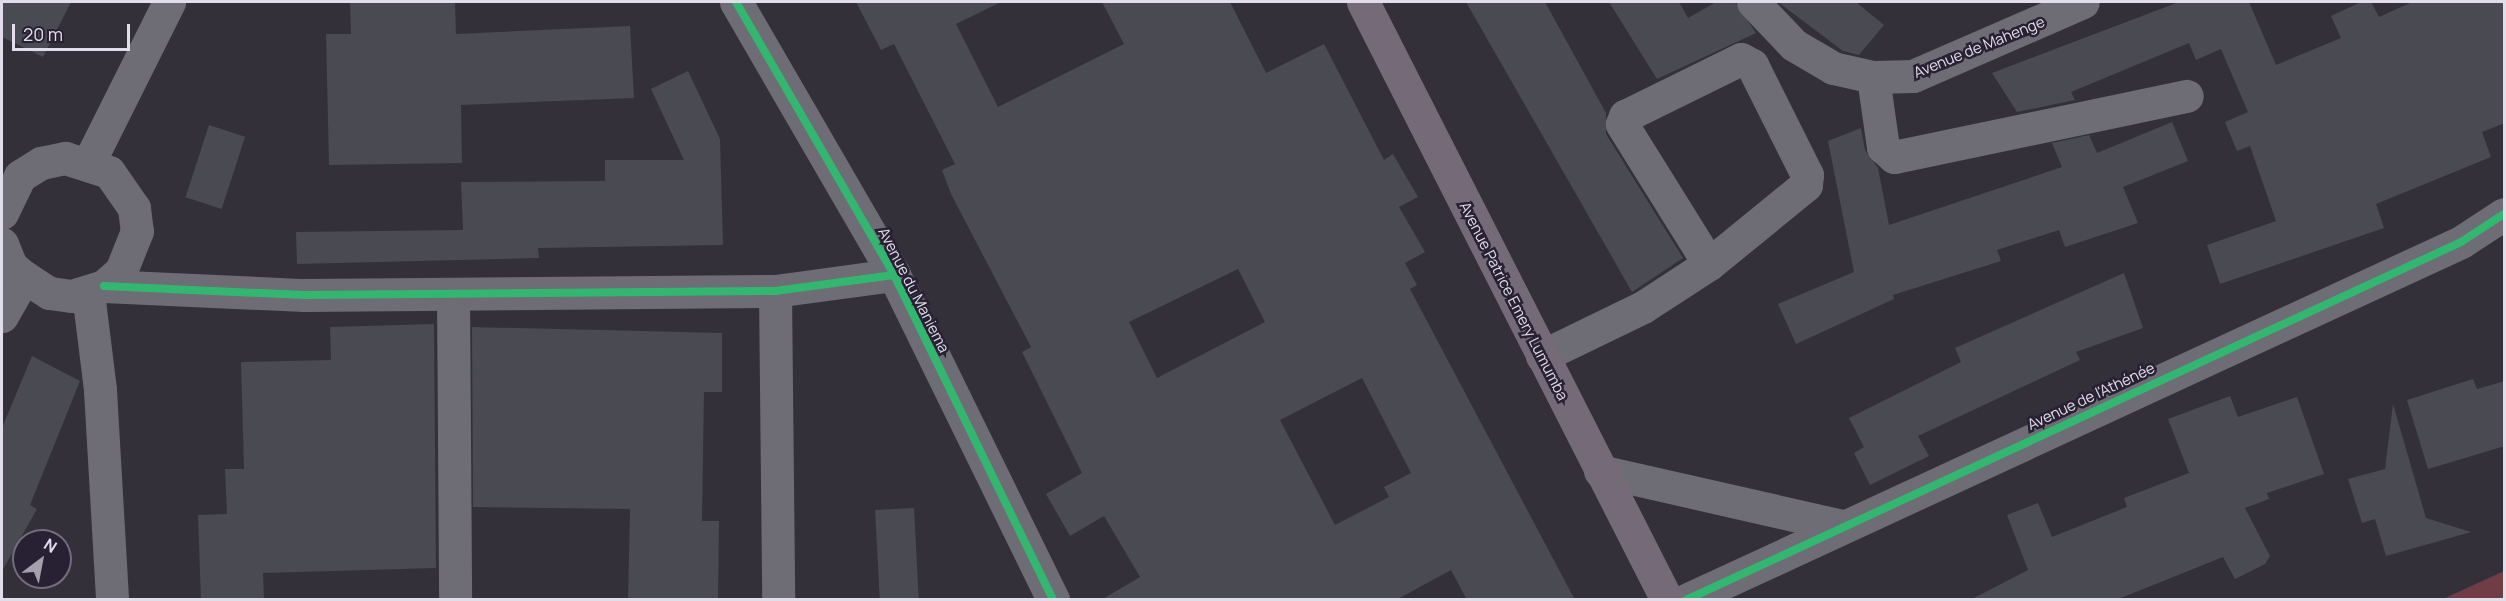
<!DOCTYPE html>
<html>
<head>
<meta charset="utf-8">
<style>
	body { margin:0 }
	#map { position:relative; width:2506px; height:601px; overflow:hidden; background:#33303a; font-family:Manrope,sans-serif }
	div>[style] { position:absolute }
	.green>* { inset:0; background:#703c46 }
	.building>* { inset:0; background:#494a52; transform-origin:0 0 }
	.street>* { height:33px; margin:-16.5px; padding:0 16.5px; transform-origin:16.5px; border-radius:16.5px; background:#6e6c74 }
	.secondary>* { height:33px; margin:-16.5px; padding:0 16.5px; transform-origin:16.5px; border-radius:16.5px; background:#6e6c74 }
	.primary>* { height:33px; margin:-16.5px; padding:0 16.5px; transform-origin:16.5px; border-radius:16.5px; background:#756b78 }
	.cycleway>* { height:8px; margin:-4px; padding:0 4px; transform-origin:4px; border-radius:4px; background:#33b770 }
	span { translate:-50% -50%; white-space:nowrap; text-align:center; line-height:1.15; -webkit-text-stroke:5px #282134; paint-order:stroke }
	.street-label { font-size:15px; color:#e1ddea }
	.frame { position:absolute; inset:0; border:3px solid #e1ddea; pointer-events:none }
	.north { position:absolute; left:12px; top:529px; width:60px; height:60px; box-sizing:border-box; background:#282134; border:2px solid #726c7d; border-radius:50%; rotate:32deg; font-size:16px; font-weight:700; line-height:24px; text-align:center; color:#e1ddea }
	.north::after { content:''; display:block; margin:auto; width:21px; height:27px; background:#a4a0ac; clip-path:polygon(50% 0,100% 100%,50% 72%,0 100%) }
	.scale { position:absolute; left:12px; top:24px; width:118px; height:27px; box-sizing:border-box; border:3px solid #e1ddea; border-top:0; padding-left:8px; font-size:18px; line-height:21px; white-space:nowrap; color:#e1ddea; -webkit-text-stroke:4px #282134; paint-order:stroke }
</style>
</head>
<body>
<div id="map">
	<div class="green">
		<div style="clip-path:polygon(2504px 571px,2504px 599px,2443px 599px)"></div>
	</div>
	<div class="building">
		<div style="clip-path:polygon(2px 2px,71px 2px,43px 57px,2px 37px)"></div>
		<div style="clip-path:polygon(350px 2px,455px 2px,456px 34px,630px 26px,634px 98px,461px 105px,462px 163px,329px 165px,326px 34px,351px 34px)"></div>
		<div style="clip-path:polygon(evenodd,856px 2px,1001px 2px,956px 24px,998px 107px,1124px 44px,1102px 2px,1230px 2px,1266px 73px,1324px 44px,1384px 160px,1393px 154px,1418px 197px,1399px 207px,1425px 252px,1405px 263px,1417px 285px,1410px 289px,1575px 600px,1467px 600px,1451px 570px,1396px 600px,1101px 600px,1140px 577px,1104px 516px,1070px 536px,1046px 494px,1082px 473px,1022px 352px,1031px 347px,951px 194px,942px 170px,955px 164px,894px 44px,881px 50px,856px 2px,1238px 269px,1265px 322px,1157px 378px,1129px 322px,1238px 269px,856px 2px,1362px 378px,1411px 473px,1384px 487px,1389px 497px,1335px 525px,1280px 420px,1362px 378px)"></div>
		<div style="clip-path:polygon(1466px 2px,1545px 2px,1606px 113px,1606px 134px,1683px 258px,1632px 292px)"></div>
		<div style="clip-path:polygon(1609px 2px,1679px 2px,1688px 18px,1716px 2px,1735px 2px,1756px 33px,1657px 79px)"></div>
		<div style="clip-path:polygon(1778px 2px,1856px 2px,1884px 25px,1859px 55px,1843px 51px)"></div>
		<div style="clip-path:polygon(2179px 2px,2249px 2px,2276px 65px,2341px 38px,2331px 16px,2361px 2px,2371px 2px,2379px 17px,2412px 2px,2505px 2px,2505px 123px,2482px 132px,2491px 157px,2376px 204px,2384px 228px,2220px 284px,2207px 245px,2276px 221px,2250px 146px,2237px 151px,2225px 122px,2248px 112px,2221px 49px,2196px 60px,2189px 43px,2071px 92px,2075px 100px,2017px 112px,1992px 73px)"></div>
		<div style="clip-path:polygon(688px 71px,720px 139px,723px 245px,538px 248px,539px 258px,297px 264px,296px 232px,463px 230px,461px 182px,605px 181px,605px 160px,684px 160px,651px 89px)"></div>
		<div style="clip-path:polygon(2172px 122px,2188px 161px,2123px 187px,2138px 223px,2065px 247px,2059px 230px,1997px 250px,2001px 261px,1893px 295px,1894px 299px,1796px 344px,1778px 304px,1854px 272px,1828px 141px,1861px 128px,1865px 150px,1878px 168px,1889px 225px,2062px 167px,2052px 143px,2089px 135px,2097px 153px)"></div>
		<div style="left:209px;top:125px;width:38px;height:76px;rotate:18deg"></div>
		<div style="clip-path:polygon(2124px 273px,2143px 328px,2076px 352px,2080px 360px,1918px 436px,1929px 456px,1870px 485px,1854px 453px,1864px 447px,1849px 418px,1961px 362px,1955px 348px)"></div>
		<div style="clip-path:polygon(434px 324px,436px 568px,263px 573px,264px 600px,201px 600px,198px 515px,227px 514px,225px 469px,244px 469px,241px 362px,331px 360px,330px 327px)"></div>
		<div style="clip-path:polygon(472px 327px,722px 333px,722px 392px,704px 392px,702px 521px,719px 521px,718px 600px,628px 600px,630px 509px,473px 507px)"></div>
		<div style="clip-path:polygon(32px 356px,80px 381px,30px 505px,37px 509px,2px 571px,2px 428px)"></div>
		<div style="clip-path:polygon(2473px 379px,2477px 389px,2505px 381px,2505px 446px,2428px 469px,2407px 400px)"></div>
		<div style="clip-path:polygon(2230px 396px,2238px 417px,2297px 397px,2324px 474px,2267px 493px,2269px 499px,2245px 508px,2270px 556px,2265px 564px,2235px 579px,2223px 557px,2116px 600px,1970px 600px,2028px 570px,2007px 515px,2038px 503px,2052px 537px,2127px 507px,2124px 498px,2189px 473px,2168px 419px)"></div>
		<div style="clip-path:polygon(2393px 404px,2426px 518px,2471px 532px,2386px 556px,2375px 519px,2362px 523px,2348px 479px,2385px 469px)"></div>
		<div style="left:914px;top:508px;width:92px;height:39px;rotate:87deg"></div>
	</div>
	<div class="street">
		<div style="left:736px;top:2px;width:315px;rotate:59.9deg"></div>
		<div style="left:894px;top:275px;width:362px;rotate:63.9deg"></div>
		<div style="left:1753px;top:2px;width:59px;rotate:46.4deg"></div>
		<div style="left:1794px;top:45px;width:45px;rotate:30.5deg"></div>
		<div style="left:1833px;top:68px;width:41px;rotate:12.7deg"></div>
		<div style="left:1873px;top:77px;width:40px;rotate:-1.4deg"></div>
		<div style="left:1913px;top:76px;width:185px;rotate:-23.5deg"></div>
		<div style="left:1741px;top:59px;width:13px;rotate:29deg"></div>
		<div style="left:1752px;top:65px;width:123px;rotate:63.4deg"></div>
		<div style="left:1807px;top:175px;width:10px;rotate:96deg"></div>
		<div style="left:1806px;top:185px;width:125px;rotate:140.8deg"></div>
		<div style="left:1709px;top:264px;width:165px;rotate:-121.9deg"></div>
		<div style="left:1622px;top:124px;width:9px;rotate:-69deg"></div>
		<div style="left:1625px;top:116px;width:129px;rotate:-26.2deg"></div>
		<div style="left:1873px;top:77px;width:71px;rotate:81.9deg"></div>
		<div style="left:1883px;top:147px;width:15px;rotate:42deg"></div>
		<div style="left:1894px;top:157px;width:299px;rotate:-11.8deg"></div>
		<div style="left:104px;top:286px;width:201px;rotate:2.6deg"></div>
		<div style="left:305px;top:295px;width:470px;rotate:-0.5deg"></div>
		<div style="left:775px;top:291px;width:120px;rotate:-7.7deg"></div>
		<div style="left:775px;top:291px;width:309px;rotate:89.4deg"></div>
		<div style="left:453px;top:294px;width:306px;rotate:89.6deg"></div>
		<div style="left:2px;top:316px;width:45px;rotate:-60.6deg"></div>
		<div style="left:1542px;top:356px;width:112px;rotate:-25.9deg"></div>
		<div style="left:1643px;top:307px;width:79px;rotate:-33.1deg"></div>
		<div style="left:1600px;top:471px;width:249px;rotate:12.8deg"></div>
		<div style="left:1686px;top:600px;width:854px;rotate:-24.79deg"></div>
		<div style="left:2461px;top:242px;width:51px;rotate:-33.1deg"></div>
	</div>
	<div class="secondary">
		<div style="left:89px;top:162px;width:179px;rotate:-63.4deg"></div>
		<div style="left:2px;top:213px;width:41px;rotate:-64.1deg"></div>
		<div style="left:20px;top:176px;width:25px;rotate:-32deg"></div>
		<div style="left:41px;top:163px;width:25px;rotate:-12deg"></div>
		<div style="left:65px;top:158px;width:46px;rotate:17.7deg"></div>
		<div style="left:109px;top:172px;width:44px;rotate:55.2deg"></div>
		<div style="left:134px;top:208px;width:23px;rotate:83deg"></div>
		<div style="left:137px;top:231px;width:43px;rotate:111.8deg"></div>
		<div style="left:121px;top:271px;width:23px;rotate:139deg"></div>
		<div style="left:104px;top:286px;width:34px;rotate:163deg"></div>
		<div style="left:71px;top:296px;width:22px;rotate:-172deg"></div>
		<div style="left:49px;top:293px;width:30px;rotate:-147deg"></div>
		<div style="left:24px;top:277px;width:17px;rotate:-140deg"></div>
		<div style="left:11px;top:266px;width:24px;rotate:-112deg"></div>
		<div style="left:88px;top:293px;width:98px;rotate:82.9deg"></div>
		<div style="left:100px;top:390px;width:210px;rotate:86.7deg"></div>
	</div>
	<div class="primary">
		<div style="left:1363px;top:2px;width:671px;rotate:63.05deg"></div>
	</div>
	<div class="cycleway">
		<div style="left:736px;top:2px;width:315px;rotate:59.9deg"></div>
		<div style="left:894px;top:275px;width:362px;rotate:63.9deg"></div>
		<div style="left:104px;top:286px;width:201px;rotate:2.6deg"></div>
		<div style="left:305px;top:295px;width:470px;rotate:-0.5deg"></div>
		<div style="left:775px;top:291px;width:120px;rotate:-7.7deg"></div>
		<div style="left:1686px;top:600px;width:854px;rotate:-24.79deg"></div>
		<div style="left:2461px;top:242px;width:51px;rotate:-33.1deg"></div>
	</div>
	<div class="street-label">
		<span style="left:1979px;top:47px;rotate:-22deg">Avenue de Mahenge</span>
		<span style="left:914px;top:290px;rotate:63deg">Avenue du Maniema</span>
		<span style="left:1514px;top:301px;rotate:63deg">Avenue Patrice Emery Lumumba</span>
		<span style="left:2091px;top:396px;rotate:-25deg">Avenue de l'Athénée</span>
	</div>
	<div class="frame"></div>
	<div class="north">N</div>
	<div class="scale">20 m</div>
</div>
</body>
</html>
